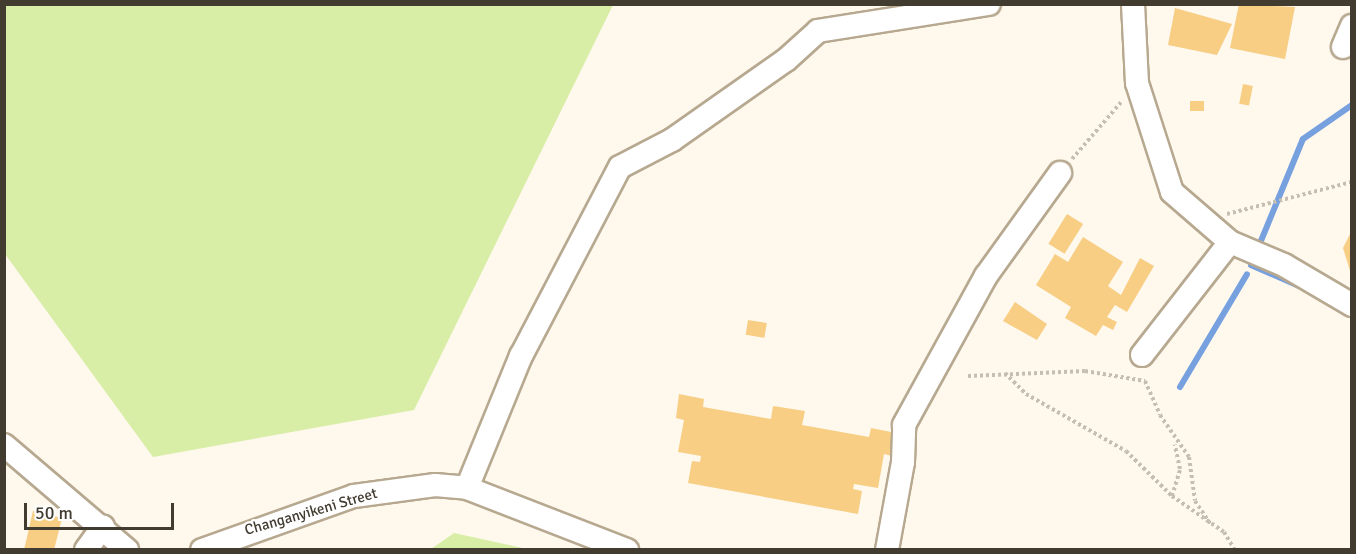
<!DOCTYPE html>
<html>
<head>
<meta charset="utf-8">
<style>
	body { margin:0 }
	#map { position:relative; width:1356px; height:554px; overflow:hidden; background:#fef8ed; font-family:Signika,sans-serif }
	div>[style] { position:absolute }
	.green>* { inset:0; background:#d8eda5 }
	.stream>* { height:6px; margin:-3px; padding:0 3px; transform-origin:3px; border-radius:3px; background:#77a0df }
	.building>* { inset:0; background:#f8ce84; transform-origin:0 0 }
	.path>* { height:4px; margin-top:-2px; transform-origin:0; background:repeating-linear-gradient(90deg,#c4beb3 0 3px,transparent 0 6px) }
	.roads { filter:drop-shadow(2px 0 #b7a890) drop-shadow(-2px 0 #b7a890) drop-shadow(0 2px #b7a890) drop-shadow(0 -2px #b7a890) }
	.minor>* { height:22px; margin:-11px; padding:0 11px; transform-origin:11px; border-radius:11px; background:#fff }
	span { translate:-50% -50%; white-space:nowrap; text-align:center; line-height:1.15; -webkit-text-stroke:4.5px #fff; paint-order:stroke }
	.street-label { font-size:15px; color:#413b30 }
	.frame { position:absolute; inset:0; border:6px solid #413b30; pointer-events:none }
	.scale { position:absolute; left:24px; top:503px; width:150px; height:27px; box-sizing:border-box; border:3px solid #413b30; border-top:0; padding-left:8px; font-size:18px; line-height:21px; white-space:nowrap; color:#413b30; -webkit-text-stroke:4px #fff; paint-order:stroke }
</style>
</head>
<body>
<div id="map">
	<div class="green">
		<div style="clip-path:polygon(4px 5px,5px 4px,613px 5px,414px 410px,153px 457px,5px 254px)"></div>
		<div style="clip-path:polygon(454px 533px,527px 549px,431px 549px)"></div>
	</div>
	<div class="stream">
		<div style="left:1299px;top:286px;width:52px;rotate:-156.4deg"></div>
		<div style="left:1251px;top:265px;width:136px;rotate:-67.6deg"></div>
		<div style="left:1303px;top:139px;width:60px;rotate:-34.8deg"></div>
		<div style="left:1180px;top:387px;width:131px;rotate:-59.3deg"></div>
	</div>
	<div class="building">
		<div style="clip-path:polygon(1239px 4px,1295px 7px,1285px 59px,1230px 48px)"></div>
		<div style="clip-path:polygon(1175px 8px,1232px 24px,1217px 55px,1168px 45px)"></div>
		<div style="left:1243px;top:84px;width:10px;height:20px;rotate:11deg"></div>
		<div style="left:1190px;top:101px;width:14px;height:10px"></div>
		<div style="left:1067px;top:214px;width:19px;height:35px;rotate:32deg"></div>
		<div style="clip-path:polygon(1352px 230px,1352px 274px,1351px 274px,1343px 248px)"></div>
		<div style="clip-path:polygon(1083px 237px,1123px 262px,1108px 286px,1121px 295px,1140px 258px,1154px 266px,1127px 312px,1115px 305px,1107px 317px,1117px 322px,1113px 330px,1103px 325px,1096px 336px,1065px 318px,1071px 307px,1036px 285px,1055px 254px,1068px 262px)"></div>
		<div style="clip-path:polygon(1015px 302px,1047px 324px,1037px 340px,1003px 321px)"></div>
		<div style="left:748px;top:320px;width:19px;height:15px;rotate:9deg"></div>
		<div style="clip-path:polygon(679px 394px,704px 399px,703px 407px,771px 419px,773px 406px,805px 411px,802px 425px,869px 437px,871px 428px,896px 433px,892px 456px,884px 454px,878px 488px,854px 484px,853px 489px,862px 491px,858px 514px,688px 483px,692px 461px,700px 462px,701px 456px,678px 452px,684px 420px,676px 418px)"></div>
		<div style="clip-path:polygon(33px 511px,62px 518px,54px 550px,24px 550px)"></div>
	</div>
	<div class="path">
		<div style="left:1072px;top:159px;width:77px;rotate:-49.2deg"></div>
		<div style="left:1227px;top:214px;width:129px;rotate:-14.4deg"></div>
		<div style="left:1005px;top:373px;width:30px;rotate:45deg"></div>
		<div style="left:1026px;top:394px;width:115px;rotate:29.7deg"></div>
		<div style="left:1126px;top:451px;width:64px;rotate:44.4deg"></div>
		<div style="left:1172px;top:496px;width:63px;rotate:34.7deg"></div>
		<div style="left:1224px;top:532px;width:21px;rotate:59deg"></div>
		<div style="left:968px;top:376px;width:117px;rotate:-2.4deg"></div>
		<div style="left:1085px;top:371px;width:61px;rotate:9.5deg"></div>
		<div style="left:1145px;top:381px;width:37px;rotate:66deg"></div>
		<div style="left:1160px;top:415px;width:51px;rotate:55.4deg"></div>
		<div style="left:1189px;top:457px;width:44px;rotate:82.2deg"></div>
		<div style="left:1195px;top:501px;width:30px;rotate:56deg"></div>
		<div style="left:1172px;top:496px;width:28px;rotate:-73deg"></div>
		<div style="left:1180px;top:469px;width:25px;rotate:-102deg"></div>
	</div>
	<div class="roads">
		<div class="minor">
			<div style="left:1133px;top:4px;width:79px;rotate:87.1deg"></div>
			<div style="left:1137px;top:83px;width:114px;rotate:72.2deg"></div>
			<div style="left:1172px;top:192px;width:77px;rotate:40.8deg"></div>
			<div style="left:1230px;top:242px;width:59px;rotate:23.1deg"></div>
			<div style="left:1284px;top:265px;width:79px;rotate:30.5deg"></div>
			<div style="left:1343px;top:47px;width:23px;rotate:-67deg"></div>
			<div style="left:1142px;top:355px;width:143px;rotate:-52.1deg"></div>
			<div style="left:4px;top:445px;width:162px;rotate:40.5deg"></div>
			<div style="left:467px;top:488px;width:143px;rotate:-67.8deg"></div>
			<div style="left:521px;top:356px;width:213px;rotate:-62.4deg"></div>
			<div style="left:620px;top:167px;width:59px;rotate:-27.4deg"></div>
			<div style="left:672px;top:140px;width:139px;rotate:-35.1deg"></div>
			<div style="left:786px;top:60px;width:43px;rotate:-42.2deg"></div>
			<div style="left:818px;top:31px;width:173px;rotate:-9deg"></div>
			<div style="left:86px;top:550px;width:29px;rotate:-54deg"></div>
			<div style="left:202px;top:550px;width:161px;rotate:-19.6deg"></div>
			<div style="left:354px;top:496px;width:82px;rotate:-7.7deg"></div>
			<div style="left:435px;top:485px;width:32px;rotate:5deg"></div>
			<div style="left:467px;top:488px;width:172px;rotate:21.2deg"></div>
			<div style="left:887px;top:550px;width:89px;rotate:-79.7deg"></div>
			<div style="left:903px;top:462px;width:37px;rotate:-88deg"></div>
			<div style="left:904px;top:425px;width:170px;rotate:-61.2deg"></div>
			<div style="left:986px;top:276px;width:127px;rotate:-54.3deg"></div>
		</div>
	</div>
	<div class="street-label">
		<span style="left:311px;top:512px;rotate:-16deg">Changanyikeni Street</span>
	</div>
	<div class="frame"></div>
	<div class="scale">50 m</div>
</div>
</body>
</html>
